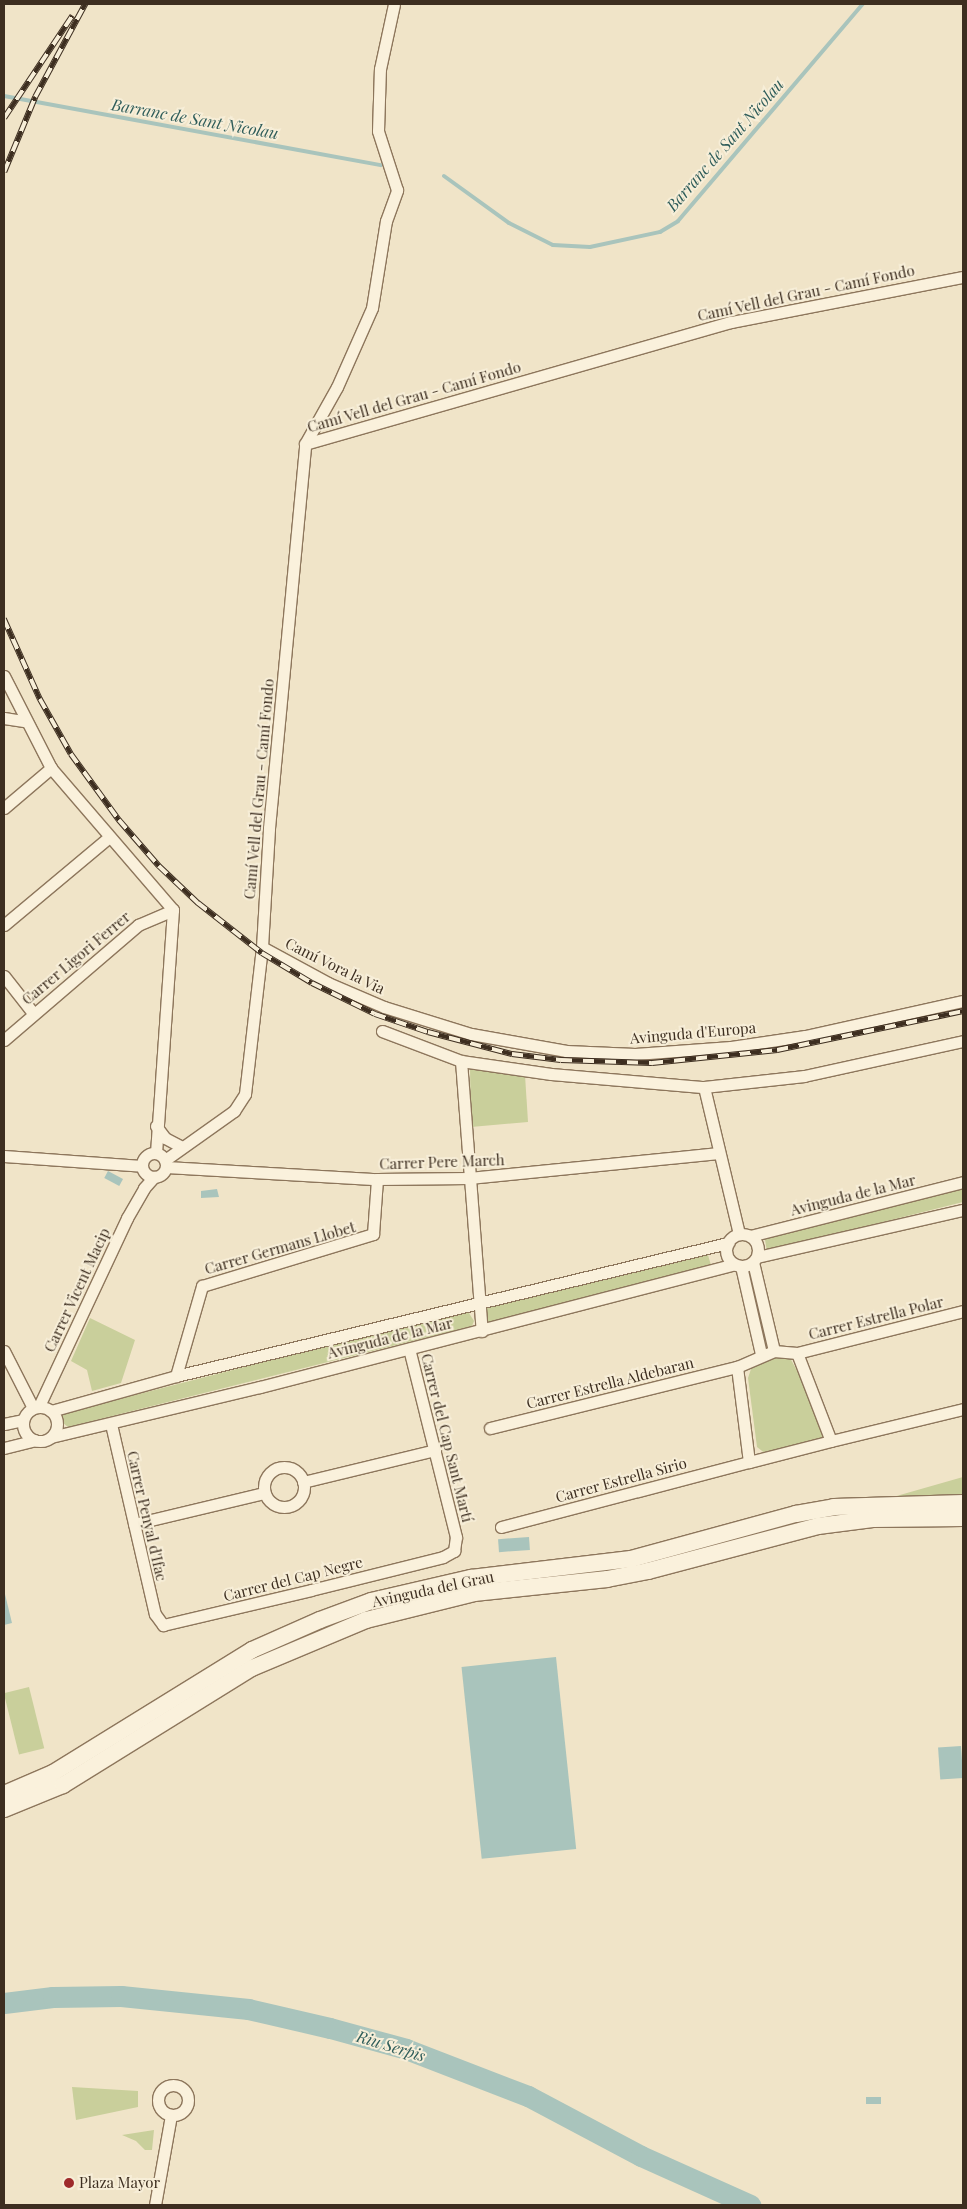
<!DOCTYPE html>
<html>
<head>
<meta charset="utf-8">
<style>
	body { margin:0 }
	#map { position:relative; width:967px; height:2209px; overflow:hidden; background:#f0e4c8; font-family:"Playfair Display",serif }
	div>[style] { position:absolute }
	.green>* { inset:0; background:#c9cf9b; transform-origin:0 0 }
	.water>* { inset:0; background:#a9c4bc; transform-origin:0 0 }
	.stream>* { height:4px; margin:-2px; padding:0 2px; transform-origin:2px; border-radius:2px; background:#a9c4bc }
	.river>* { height:21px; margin:-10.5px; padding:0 10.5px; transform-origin:10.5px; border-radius:10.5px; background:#a9c4bc }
	.roads { filter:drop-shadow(1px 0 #8d765c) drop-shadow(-1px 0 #8d765c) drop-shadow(0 1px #8d765c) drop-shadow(0 -1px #8d765c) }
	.minor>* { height:11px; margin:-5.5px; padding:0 5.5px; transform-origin:5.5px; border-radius:5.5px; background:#faf1dc }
	.minor>.ring { margin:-5.5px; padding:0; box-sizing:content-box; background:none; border:11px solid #faf1dc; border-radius:50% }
	.secondary>* { height:16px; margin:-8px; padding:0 8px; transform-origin:8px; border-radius:8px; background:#faf1dc }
	.rail>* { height:5.5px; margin-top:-2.75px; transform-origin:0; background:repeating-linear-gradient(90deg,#f7eed8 0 11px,#3d2e20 0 22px); box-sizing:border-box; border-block:1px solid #3d2e20 }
	.dots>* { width:14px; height:14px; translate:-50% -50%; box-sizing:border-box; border:2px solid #f7eed8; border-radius:50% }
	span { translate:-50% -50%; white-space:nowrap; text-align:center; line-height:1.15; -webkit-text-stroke:4px #f7eed8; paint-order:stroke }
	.street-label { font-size:15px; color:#3d2e20 }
	.poi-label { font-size:15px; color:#3d2e20 }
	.left { translate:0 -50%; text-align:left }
	.water-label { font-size:16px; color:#2f5d5a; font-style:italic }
	.frame { position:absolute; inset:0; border:5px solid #3d2e20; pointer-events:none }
</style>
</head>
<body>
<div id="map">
	<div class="green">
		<div style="clip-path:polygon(470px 1068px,525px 1075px,528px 1122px,471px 1127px)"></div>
		<div style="clip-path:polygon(963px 1188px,963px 1202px,767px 1251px,765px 1240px,767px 1237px)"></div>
		<div style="clip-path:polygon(707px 1252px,711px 1265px,491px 1324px,484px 1322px,485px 1306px)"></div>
		<div style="clip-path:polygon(467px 1310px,474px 1321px,472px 1326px,68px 1427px,63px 1423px,61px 1414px)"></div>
		<div style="clip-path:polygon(90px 1318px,135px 1340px,121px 1383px,92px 1391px,87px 1370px,71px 1361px)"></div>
		<div style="clip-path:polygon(771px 1356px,789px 1356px,802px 1380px,824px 1434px,821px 1440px,767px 1455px,757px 1447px,748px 1378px,753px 1363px)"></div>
		<div style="clip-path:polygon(963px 1477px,963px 1494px,893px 1497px)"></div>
		<div style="left:29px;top:1687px;width:63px;height:26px;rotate:76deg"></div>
		<div style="clip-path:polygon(72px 2087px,138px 2091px,138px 2107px,76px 2120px)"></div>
		<div style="clip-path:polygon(154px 2130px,152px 2150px,145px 2150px,136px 2141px,122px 2135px)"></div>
	</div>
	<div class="water">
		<div style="left:108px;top:1171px;width:17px;height:8px;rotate:28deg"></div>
		<div style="clip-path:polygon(217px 1189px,219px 1197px,201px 1198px,201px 1191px)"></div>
		<div style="left:529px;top:1537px;width:13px;height:31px;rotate:86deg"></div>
		<div style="clip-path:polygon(4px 1590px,12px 1623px,4px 1625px)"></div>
		<div style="left:556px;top:1657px;width:193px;height:95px;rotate:84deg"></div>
		<div style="left:961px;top:1746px;width:32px;height:23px;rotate:86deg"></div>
		<div style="left:866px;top:2097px;width:15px;height:7px"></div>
	</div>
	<div class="stream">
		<div style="left:4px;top:96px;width:383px;rotate:10.4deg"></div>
		<div style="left:444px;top:176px;width:80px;rotate:35.9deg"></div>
		<div style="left:509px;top:223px;width:49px;rotate:26.6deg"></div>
		<div style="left:553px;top:245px;width:37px;rotate:3deg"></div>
		<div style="left:590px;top:247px;width:72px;rotate:-12.1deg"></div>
		<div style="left:660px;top:232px;width:21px;rotate:-31deg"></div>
		<div style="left:678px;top:221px;width:285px;rotate:-49.6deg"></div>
	</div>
	<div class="river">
		<div style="left:4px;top:2003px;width:49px;rotate:-7deg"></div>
		<div style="left:53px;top:1997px;width:68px;rotate:-0.8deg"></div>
		<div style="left:121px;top:1996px;width:128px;rotate:5.8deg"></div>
		<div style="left:248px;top:2009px;width:84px;rotate:13deg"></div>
		<div style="left:330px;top:2028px;width:79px;rotate:15.4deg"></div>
		<div style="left:406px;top:2049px;width:131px;rotate:21.1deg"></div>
		<div style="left:528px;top:2096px;width:128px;rotate:28deg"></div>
		<div style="left:641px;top:2156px;width:120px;rotate:24.2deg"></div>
	</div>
	<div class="roads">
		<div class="minor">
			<div style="left:305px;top:444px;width:443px;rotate:-16deg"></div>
			<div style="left:731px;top:322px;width:236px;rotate:-11deg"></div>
			<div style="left:4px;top:676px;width:103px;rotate:62.9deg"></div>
			<div style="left:51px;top:768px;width:187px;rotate:49.3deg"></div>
			<div style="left:4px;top:718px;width:20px;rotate:9deg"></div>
			<div style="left:4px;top:808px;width:62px;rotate:-40.4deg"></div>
			<div style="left:4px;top:925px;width:136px;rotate:-39.9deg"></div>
			<div style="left:262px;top:947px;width:75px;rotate:28.6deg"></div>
			<div style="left:328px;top:983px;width:61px;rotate:23.2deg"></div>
			<div style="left:384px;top:1007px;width:91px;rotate:17.2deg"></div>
			<div style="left:471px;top:1034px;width:97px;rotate:10.1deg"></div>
			<div style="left:566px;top:1051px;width:69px;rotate:2.5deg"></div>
			<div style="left:635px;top:1054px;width:96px;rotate:-4.2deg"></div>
			<div style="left:731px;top:1047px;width:75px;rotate:-8.5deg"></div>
			<div style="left:805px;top:1036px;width:162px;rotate:-12.5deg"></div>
			<div style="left:4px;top:976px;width:47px;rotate:51.9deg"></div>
			<div style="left:382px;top:1031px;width:85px;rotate:20.8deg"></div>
			<div style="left:461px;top:1061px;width:91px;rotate:8.2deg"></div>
			<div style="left:551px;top:1074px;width:154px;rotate:4.9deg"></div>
			<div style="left:704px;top:1087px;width:101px;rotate:-6.3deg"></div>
			<div style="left:804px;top:1076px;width:163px;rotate:-12.4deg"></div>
			<div style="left:4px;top:1040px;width:177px;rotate:-40.6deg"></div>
			<div style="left:138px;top:925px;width:38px;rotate:-23deg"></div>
			<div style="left:461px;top:1061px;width:271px;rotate:85.6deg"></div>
			<div style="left:704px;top:1087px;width:151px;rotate:76.6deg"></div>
			<div style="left:156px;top:1126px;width:15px;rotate:53deg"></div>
			<div style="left:165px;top:1138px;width:19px;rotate:28deg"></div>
			<div class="ring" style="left:142px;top:1153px;width:13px;height:13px"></div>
			<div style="left:156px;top:1153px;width:244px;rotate:-86deg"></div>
			<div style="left:4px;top:1156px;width:138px;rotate:4.1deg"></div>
			<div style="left:165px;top:1160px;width:85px;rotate:-35.4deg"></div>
			<div style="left:234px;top:1111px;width:20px;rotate:-57deg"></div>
			<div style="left:245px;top:1094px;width:148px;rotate:-83.4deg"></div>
			<div style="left:262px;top:947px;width:119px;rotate:-86.6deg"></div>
			<div style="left:269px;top:828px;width:386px;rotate:-84.6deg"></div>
			<div style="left:305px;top:444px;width:65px;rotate:-60.7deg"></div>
			<div style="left:337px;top:387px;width:86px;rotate:-66.1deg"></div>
			<div style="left:372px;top:308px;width:88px;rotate:-80.9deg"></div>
			<div style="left:386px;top:221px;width:33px;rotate:-70deg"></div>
			<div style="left:397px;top:190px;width:62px;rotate:-107.9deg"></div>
			<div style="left:378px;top:131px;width:62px;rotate:-88.2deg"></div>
			<div style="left:380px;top:69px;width:66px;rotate:-77.8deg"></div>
			<div style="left:166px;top:1167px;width:211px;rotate:3.3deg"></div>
			<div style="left:377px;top:1179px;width:92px;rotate:-0.6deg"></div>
			<div style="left:469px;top:1178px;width:251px;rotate:-5.7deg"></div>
			<div class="ring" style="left:726px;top:1234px;width:21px;height:21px"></div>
			<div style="left:750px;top:1236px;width:220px;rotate:-14.2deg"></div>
			<div style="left:757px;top:1257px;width:211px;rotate:-12.9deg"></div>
			<div style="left:753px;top:1262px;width:91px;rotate:76.7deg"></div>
			<div style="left:741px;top:1266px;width:90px;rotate:77.2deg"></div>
			<div style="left:4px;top:1351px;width:64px;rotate:63deg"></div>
			<div style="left:797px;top:1353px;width:94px;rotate:68.9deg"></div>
			<div style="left:831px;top:1441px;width:85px;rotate:165.6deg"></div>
			<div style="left:749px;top:1462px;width:96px;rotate:-97.2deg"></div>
			<div style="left:737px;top:1367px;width:40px;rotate:-23.4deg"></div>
			<div style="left:774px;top:1351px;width:23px;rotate:5deg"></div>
			<div style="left:797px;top:1353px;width:171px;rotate:-14.2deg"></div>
			<div style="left:176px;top:1376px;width:94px;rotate:-73.9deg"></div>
			<div style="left:202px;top:1286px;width:179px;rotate:-16.9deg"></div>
			<div style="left:373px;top:1234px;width:55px;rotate:-85.8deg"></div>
			<div style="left:39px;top:1406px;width:208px;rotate:-64.9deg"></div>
			<div style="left:127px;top:1218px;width:34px;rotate:-60deg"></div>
			<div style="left:144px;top:1188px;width:15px;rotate:-48deg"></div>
			<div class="ring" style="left:23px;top:1407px;width:23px;height:23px"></div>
			<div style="left:51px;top:1411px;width:130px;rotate:-15.6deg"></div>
			<div style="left:176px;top:1376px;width:568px;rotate:-13.55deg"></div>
			<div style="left:4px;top:1424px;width:19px;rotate:-12deg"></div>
			<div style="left:111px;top:1424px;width:195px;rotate:77deg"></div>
			<div style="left:155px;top:1614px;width:14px;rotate:54deg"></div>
			<div style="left:163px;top:1625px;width:152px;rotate:-13.3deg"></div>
			<div style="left:311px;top:1590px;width:136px;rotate:-14deg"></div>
			<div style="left:443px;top:1557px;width:13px;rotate:-29deg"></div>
			<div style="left:454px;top:1551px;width:14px;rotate:-82deg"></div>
			<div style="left:456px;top:1537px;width:194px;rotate:-104deg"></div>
			<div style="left:490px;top:1428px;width:254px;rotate:-13.9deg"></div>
			<div style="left:51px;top:1437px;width:215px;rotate:-13.5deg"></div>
			<div style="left:260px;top:1387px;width:490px;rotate:-14.5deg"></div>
			<div style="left:831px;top:1441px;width:136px;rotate:-13.6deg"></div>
			<div style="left:4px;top:1448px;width:32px;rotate:-14deg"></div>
			<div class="ring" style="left:264px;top:1467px;width:29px;height:29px"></div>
			<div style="left:303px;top:1482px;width:136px;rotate:-13.6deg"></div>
			<div style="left:134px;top:1524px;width:134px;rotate:-13.4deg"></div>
			<div style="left:501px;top:1527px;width:256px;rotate:-14.7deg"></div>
			<div class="ring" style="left:158px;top:2085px;width:19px;height:19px"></div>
			<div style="left:155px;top:2205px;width:91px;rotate:-79.9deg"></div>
		</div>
		<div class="secondary">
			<div style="left:4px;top:1794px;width:53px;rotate:-23.2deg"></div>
			<div style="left:53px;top:1773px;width:234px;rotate:-31.7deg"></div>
			<div style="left:252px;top:1650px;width:74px;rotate:-23.8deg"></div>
			<div style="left:320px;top:1620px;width:54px;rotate:-20.4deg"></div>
			<div style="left:371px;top:1601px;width:103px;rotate:-13deg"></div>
			<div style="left:471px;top:1578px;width:161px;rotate:-6.8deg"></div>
			<div style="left:631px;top:1559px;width:171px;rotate:-15.3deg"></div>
			<div style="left:796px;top:1514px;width:39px;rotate:-10deg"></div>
			<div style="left:834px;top:1507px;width:129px;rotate:-1.8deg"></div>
			<div style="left:4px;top:1809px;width:64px;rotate:-22.1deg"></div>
			<div style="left:63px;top:1785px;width:222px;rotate:-31.8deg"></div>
			<div style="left:252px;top:1668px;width:124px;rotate:-22.8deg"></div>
			<div style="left:366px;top:1620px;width:111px;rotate:-14deg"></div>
			<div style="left:474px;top:1593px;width:134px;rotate:-6deg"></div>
			<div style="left:607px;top:1579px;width:42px;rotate:-11deg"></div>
			<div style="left:648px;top:1571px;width:176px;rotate:-14.8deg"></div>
			<div style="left:818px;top:1526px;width:55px;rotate:-7.3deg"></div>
			<div style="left:873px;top:1519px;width:90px;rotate:-0.6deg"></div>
		</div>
	</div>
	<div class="rail">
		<div style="left:4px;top:118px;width:123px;rotate:-56.3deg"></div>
		<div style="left:4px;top:172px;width:81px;rotate:-67.5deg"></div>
		<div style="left:35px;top:97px;width:106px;rotate:-61.7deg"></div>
		<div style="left:4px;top:619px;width:88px;rotate:65.8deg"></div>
		<div style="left:40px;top:699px;width:63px;rotate:60.6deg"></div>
		<div style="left:71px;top:754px;width:82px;rotate:54deg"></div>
		<div style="left:119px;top:820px;width:61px;rotate:49deg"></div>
		<div style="left:159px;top:866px;width:54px;rotate:43.5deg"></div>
		<div style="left:198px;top:903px;width:81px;rotate:38deg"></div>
		<div style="left:262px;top:953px;width:58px;rotate:31deg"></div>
		<div style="left:312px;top:983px;width:70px;rotate:26.2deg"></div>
		<div style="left:375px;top:1014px;width:56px;rotate:18.8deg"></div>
		<div style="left:428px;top:1032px;width:87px;rotate:14.7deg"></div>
		<div style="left:512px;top:1054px;width:49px;rotate:7deg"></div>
		<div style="left:561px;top:1060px;width:91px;rotate:1.9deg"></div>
		<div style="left:652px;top:1063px;width:126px;rotate:-5.9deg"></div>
		<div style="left:777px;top:1050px;width:190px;rotate:-11.8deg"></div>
	</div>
	<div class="dots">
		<div style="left:69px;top:2183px;background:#9e2a2b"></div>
	</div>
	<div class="street-label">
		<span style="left:806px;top:293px;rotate:-12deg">Camí Vell del Grau - Camí Fondo</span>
		<span style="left:414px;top:397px;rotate:-16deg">Camí Vell del Grau - Camí Fondo</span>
		<span style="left:259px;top:789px;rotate:-85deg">Camí Vell del Grau - Camí Fondo</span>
		<span style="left:76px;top:958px;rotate:-40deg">Carrer Ligori Ferrer</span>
		<span style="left:335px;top:966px;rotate:26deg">Camí Vora la Via</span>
		<span style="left:693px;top:1033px;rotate:-5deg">Avinguda d'Europa</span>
		<span style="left:442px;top:1162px;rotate:-2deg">Carrer Pere March</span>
		<span style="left:853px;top:1195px;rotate:-14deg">Avinguda de la Mar</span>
		<span style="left:280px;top:1248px;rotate:-16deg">Carrer Germans Llobet</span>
		<span style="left:77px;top:1290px;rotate:-65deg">Carrer Vicent Macip</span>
		<span style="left:876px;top:1318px;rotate:-14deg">Carrer Estrella Polar</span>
		<span style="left:390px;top:1338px;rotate:-14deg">Avinguda de la Mar</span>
		<span style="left:610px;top:1383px;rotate:-14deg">Carrer Estrella Aldebaran</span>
		<span style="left:447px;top:1438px;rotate:76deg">Carrer del Cap Sant Martí</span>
		<span style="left:621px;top:1480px;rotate:-15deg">Carrer Estrella Sirio</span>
		<span style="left:147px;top:1516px;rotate:77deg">Carrer Penyal d'Ifac</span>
		<span style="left:293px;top:1579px;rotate:-14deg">Carrer del Cap Negre</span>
		<span style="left:433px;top:1589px;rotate:-12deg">Avinguda del Grau</span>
	</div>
	<div class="poi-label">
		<span class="left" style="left:79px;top:2183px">Plaza Mayor</span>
	</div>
	<div class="water-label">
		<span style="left:195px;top:119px;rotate:10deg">Barranc de Sant Nicolau</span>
		<span style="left:725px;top:145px;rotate:-49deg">Barranc de Sant Nicolau</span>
		<span style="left:391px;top:2046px;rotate:17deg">Riu Serpis</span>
	</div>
	<div class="frame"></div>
</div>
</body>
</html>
